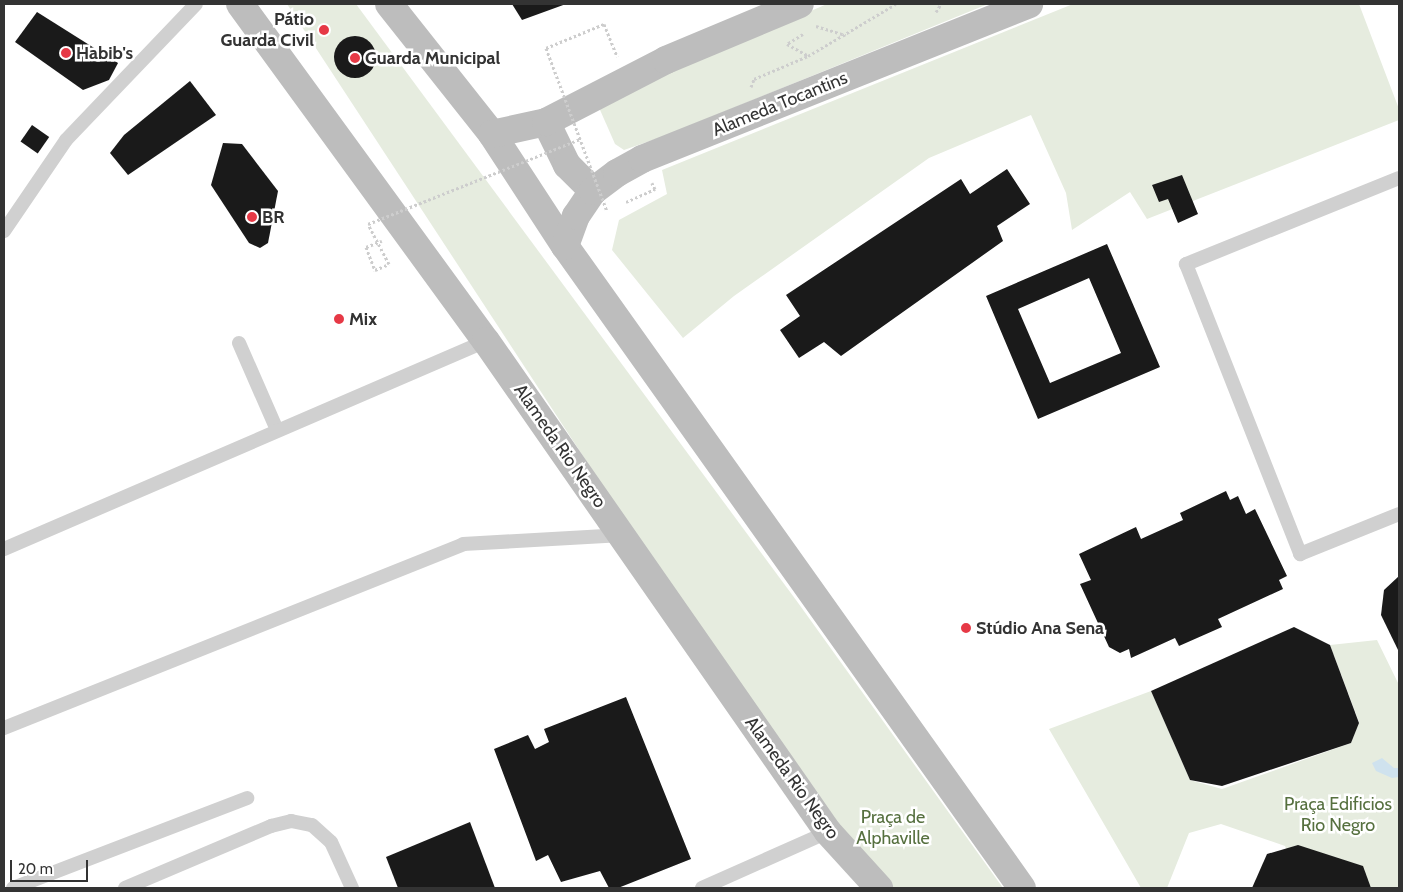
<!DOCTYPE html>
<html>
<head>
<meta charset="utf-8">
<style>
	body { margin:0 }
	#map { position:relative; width:1403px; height:892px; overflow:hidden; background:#fff; font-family:Cabin,sans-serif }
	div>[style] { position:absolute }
	.green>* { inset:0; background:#e6ecdf }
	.water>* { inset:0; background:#cfe2ee }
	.building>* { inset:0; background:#1a1a1a; transform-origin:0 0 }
	.round { border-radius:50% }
	.path>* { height:3px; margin-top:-1.5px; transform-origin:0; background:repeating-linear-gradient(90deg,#cdcdcd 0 2.5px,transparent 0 5px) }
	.service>* { height:14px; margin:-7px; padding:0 7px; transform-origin:7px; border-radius:7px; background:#d0d0d0 }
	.secondary>* { height:28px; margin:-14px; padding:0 14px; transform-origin:14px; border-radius:14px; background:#bdbdbd }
	.path-bridge>* { height:3px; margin-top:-1.5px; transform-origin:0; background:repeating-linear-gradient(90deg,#cdcdcd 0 2.5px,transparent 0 5px) }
	.dots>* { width:14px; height:14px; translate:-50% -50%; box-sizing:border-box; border:2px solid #fff; border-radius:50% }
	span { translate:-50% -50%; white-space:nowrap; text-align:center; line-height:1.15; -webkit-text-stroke:5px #fff; paint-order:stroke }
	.poi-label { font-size:18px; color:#333; font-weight:700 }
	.right { translate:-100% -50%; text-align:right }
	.left { translate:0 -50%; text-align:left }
	.street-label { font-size:18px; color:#333 }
	.park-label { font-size:18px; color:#56703f }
	.frame { position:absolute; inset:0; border:5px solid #333; pointer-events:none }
	.scale { position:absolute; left:10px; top:860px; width:78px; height:22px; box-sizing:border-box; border:2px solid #333; border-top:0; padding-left:6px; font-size:15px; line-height:18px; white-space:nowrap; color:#333; -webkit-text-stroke:4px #fff; paint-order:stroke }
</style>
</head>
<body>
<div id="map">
	<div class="green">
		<div style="clip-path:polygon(287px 4px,356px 4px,796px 600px,1003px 888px,866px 888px)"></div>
		<div style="clip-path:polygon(827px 4px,988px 4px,667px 135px,624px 150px,615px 144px,597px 103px)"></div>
		<div style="clip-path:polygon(1073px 4px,1359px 4px,1399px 109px,1399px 120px,1147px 219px,1130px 192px,1072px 230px,1066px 193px,1031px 115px,929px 158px,734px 296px,683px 338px,612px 250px,619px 220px,667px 194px,662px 170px)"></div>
		<div style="clip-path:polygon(1377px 640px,1399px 685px,1399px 888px,1297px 888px,1300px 883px,1285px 846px,1221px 824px,1189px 833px,1167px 888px,1141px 888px,1049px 729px,1151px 691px,1190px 780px,1222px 789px,1351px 743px,1359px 722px,1330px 645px)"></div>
	</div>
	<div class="water">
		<div style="clip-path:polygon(1382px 758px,1394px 768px,1399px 768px,1399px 777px,1392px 778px,1376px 771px,1372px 763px)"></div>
	</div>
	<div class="building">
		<div style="clip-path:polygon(512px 4px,566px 4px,522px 20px)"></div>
		<div style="clip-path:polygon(37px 12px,118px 63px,109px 80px,83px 90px,15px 42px)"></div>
		<div class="round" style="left:334px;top:36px;width:42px;height:42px"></div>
		<div style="clip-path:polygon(190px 81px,216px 115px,128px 175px,110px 153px,124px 135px)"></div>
		<div style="left:32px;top:125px;width:21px;height:20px;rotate:35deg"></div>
		<div style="clip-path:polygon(223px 143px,242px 144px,278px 191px,268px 243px,260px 248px,249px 243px,211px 185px)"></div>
		<div style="clip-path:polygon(1007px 169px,1030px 204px,997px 226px,1003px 241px,841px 356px,824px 342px,799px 358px,780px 330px,800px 316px,786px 295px,961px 179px,970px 194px)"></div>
		<div style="clip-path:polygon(1182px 175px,1198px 214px,1178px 223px,1168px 199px,1159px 202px,1152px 185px)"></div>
		<div style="clip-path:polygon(evenodd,1107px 244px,1160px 367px,1038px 419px,986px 296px,1107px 244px,1089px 278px,1121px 353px,1050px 383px,1018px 309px,1089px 278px)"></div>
		<div style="clip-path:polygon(1226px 491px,1230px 500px,1238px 496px,1246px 514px,1255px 509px,1287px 576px,1279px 580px,1283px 589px,1218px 619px,1222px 627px,1179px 646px,1175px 638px,1131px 658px,1129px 649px,1120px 653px,1109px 647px,1080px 584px,1091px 580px,1079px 554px,1136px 527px,1141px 539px,1183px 520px,1180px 513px)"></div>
		<div style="clip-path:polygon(1399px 576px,1399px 652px,1381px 615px,1384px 590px)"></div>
		<div style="clip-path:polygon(1294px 627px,1330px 645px,1359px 723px,1351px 743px,1222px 786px,1190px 780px,1151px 691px)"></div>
		<div style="clip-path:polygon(626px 697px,691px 859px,618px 888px,609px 888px,600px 871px,561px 882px,548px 855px,536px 861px,494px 749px,528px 735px,535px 749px,549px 742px,544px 729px)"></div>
		<div style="clip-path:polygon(470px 822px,495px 888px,398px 888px,386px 857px)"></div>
		<div style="clip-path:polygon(1298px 845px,1363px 866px,1371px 888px,1252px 888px,1267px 854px)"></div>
	</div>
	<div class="path">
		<div style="left:936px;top:12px;width:9px;rotate:-58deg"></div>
		<div style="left:816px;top:26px;width:31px;rotate:17deg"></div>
		<div style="left:803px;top:34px;width:19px;rotate:148deg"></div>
		<div style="left:787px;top:44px;width:23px;rotate:29deg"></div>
		<div style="left:546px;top:48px;width:63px;rotate:-22.5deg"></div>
		<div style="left:604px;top:24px;width:35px;rotate:68deg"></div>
		<div style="left:751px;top:87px;width:9px;rotate:-69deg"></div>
		<div style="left:754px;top:79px;width:59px;rotate:-23.1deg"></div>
		<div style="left:808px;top:56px;width:102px;rotate:-30.6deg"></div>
		<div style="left:626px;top:202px;width:32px;rotate:-24deg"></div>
		<div style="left:655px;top:189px;width:7px;rotate:-117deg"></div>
		<div style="left:366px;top:247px;width:17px;rotate:-21deg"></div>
	</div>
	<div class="service">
		<div style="left:1399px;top:178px;width:230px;rotate:158deg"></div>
		<div style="left:1186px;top:264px;width:312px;rotate:68.5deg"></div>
		<div style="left:1300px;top:554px;width:107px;rotate:-22deg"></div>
		<div style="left:4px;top:231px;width:110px;rotate:-55.7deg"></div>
		<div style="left:66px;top:140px;width:188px;rotate:-46.3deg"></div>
		<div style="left:239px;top:343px;width:95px;rotate:66.4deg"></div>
		<div style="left:4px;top:549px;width:525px;rotate:-23.34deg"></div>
		<div style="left:4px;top:728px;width:495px;rotate:-21.8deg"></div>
		<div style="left:463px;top:544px;width:160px;rotate:-3.2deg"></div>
		<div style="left:13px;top:888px;width:251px;rotate:-21deg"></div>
		<div style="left:125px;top:888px;width:159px;rotate:-23deg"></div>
		<div style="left:271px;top:826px;width:21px;rotate:-14deg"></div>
		<div style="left:291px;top:821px;width:21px;rotate:11deg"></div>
		<div style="left:312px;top:825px;width:25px;rotate:42deg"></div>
		<div style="left:331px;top:842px;width:51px;rotate:65.5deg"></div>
		<div style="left:702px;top:888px;width:138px;rotate:-24deg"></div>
	</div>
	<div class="secondary">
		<div style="left:240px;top:4px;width:417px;rotate:53.9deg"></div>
		<div style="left:486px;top:341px;width:598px;rotate:55.14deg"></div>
		<div style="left:828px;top:832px;width:76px;rotate:47.7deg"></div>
		<div style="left:389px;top:4px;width:166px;rotate:51.6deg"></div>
		<div style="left:492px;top:134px;width:134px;rotate:56.9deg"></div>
		<div style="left:565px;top:246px;width:788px;rotate:54.56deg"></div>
		<div style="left:546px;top:122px;width:48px;rotate:64deg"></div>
		<div style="left:567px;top:165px;width:37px;rotate:45deg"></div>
		<div style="left:492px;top:134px;width:55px;rotate:-12.5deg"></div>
		<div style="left:546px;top:122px;width:135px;rotate:-27.3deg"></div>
		<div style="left:666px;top:60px;width:145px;rotate:-22.7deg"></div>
		<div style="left:565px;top:246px;width:32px;rotate:-70deg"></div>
		<div style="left:576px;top:216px;width:30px;rotate:-56deg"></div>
		<div style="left:593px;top:191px;width:30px;rotate:-37deg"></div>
		<div style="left:617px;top:173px;width:29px;rotate:-29deg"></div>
		<div style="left:642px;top:159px;width:417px;rotate:-21.8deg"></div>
	</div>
	<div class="path-bridge">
		<div style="left:546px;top:48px;width:174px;rotate:69.5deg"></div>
		<div style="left:366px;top:247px;width:25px;rotate:69deg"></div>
		<div style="left:375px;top:270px;width:15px;rotate:-23deg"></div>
		<div style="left:389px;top:264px;width:45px;rotate:-117.7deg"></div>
		<div style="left:368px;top:224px;width:229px;rotate:-21.8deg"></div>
	</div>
	<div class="dots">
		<div style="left:324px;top:30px;background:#e63946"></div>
		<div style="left:66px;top:53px;background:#e63946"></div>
		<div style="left:355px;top:58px;background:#e63946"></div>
		<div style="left:252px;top:217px;background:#e63946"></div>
		<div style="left:339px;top:319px;background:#e63946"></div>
		<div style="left:966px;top:628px;background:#e63946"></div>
	</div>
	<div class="poi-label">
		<span class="right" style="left:314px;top:30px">Pátio<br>Guarda Civil</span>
		<span class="left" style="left:76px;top:53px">Habib's</span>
		<span class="left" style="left:365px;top:58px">Guarda Municipal</span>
		<span class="left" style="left:262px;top:217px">BR</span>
		<span class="left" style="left:349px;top:319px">Mix</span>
		<span class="left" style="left:976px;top:628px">Stúdio Ana Sena</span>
	</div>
	<div class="street-label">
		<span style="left:780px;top:104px;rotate:-22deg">Alameda Tocantins</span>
		<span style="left:560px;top:446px;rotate:55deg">Alameda Rio Negro</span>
		<span style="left:792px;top:778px;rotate:54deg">Alameda Rio Negro</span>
	</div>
	<div class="park-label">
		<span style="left:1338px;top:815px">Praça Edificios<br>Rio Negro</span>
		<span style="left:893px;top:828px">Praça de<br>Alphaville</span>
	</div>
	<div class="frame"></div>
	<div class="scale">20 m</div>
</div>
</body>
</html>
